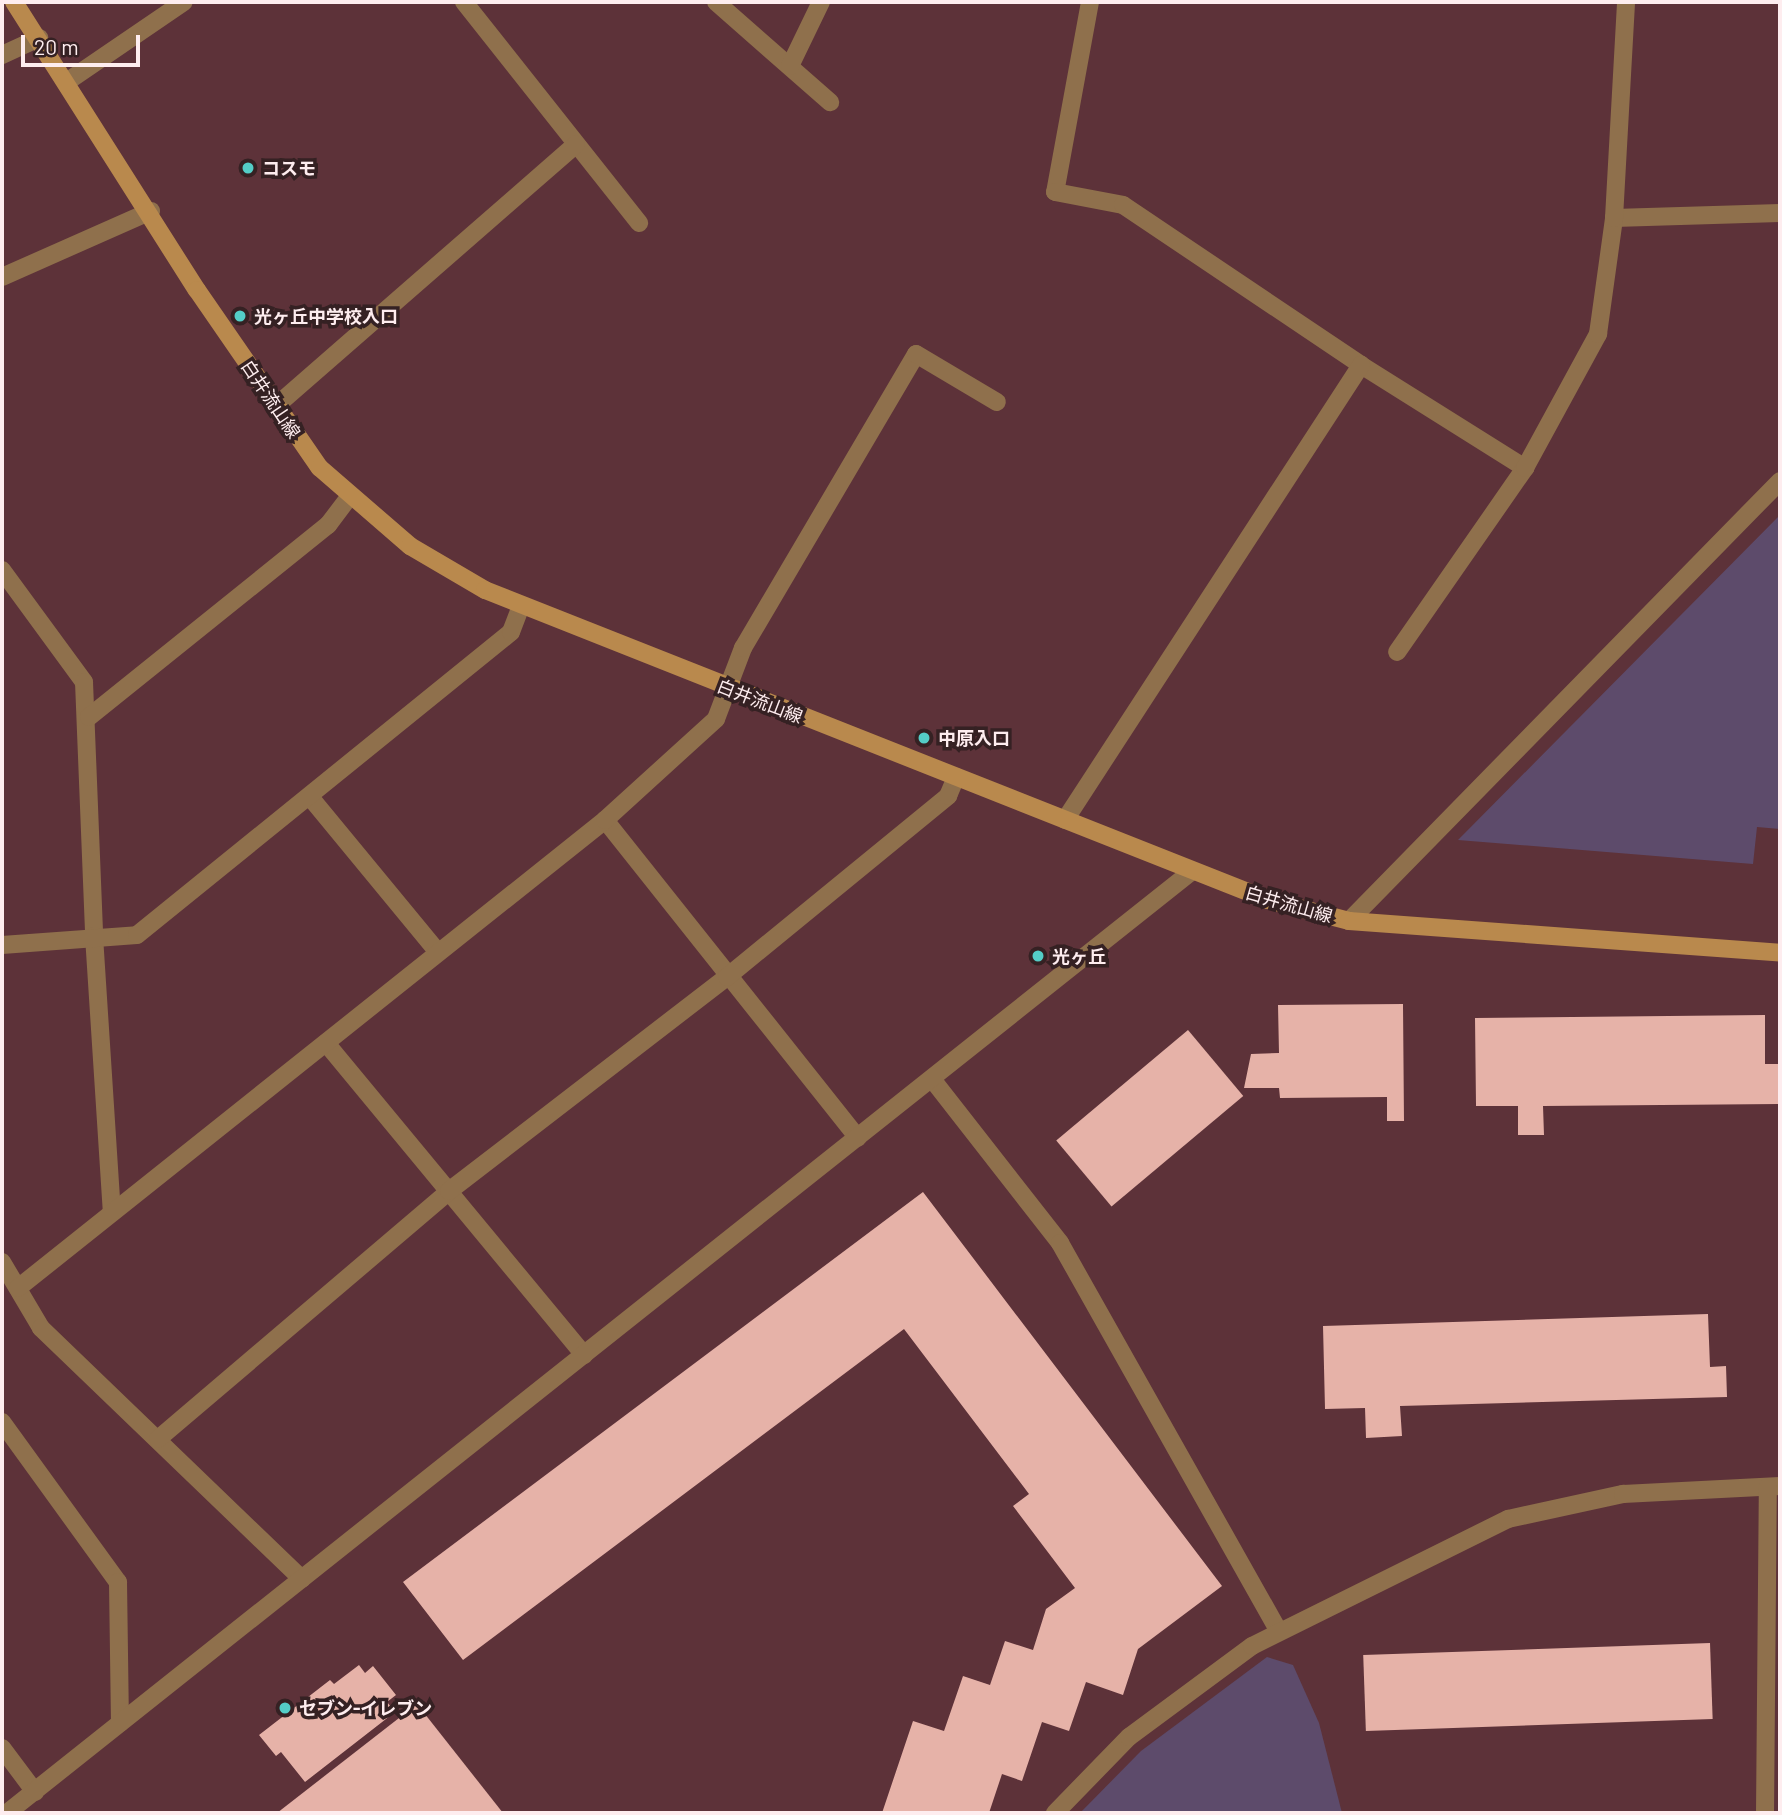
<!DOCTYPE html>
<html>
<head>
<meta charset="utf-8">
<style>
	body { margin:0 }
	#map { position:relative; width:1782px; height:1815px; overflow:hidden; background:#5d3239; font-family:Barlow,"Noto Sans JP",sans-serif }
	div>[style] { position:absolute }
	.green>* { inset:0; background:#5d4b6b }
	.building>* { inset:0; background:#e6b2a8; transform-origin:0 0 }
	.service>* { height:18px; margin:-9px; padding:0 9px; transform-origin:9px; border-radius:9px; background:#8f704c }
	.minor>* { height:18px; margin:-9px; padding:0 9px; transform-origin:9px; border-radius:9px; background:#8f704c }
	.tertiary>* { height:18px; margin:-9px; padding:0 9px; transform-origin:9px; border-radius:9px; background:#8f704c }
	.secondary>* { height:18px; margin:-9px; padding:0 9px; transform-origin:9px; border-radius:9px; background:#b9894d }
	.dots>* { width:19px; height:19px; translate:-50% -50%; box-sizing:border-box; border:4px solid #352123; border-radius:50% }
	span { translate:-50% -50%; white-space:nowrap; text-align:center; line-height:1.15; -webkit-text-stroke:7px #352123; paint-order:stroke }
	.poi-label { font-size:18px; color:#feedef; font-weight:700 }
	.left { translate:0 -50%; text-align:left }
	.street-label { font-size:18px; color:#feedef }
	.frame { position:absolute; inset:0; border:4px solid #feedef; pointer-events:none }
	.scale { position:absolute; left:21px; top:35px; width:119px; height:32px; box-sizing:border-box; border:4px solid #feedef; border-top:0; padding-left:9px; font-size:21px; line-height:24px; white-space:nowrap; color:#feedef; -webkit-text-stroke:5px #352123; paint-order:stroke }
</style>
</head>
<body>
<div id="map">
	<div class="green">
		<div style="clip-path:polygon(1780px 515px,1780px 829px,1757px 827px,1753px 864px,1458px 840px)"></div>
		<div style="clip-path:polygon(1267px 1657px,1293px 1665px,1319px 1723px,1342px 1813px,1080px 1813px,1141px 1751px)"></div>
	</div>
	<div class="building">
		<div style="clip-path:polygon(1403px 1004px,1404px 1121px,1387px 1121px,1387px 1097px,1280px 1098px,1279px 1088px,1244px 1088px,1251px 1054px,1279px 1053px,1278px 1005px)"></div>
		<div style="clip-path:polygon(1765px 1015px,1765px 1064px,1780px 1064px,1780px 1104px,1543px 1106px,1544px 1135px,1518px 1135px,1518px 1106px,1476px 1106px,1475px 1018px)"></div>
		<div style="left:1188px;top:1030px;width:86px;height:172px;rotate:50deg"></div>
		<div style="clip-path:polygon(923px 1192px,1222px 1586px,1138px 1649px,1123px 1695px,1086px 1682px,1069px 1731px,1042px 1722px,1022px 1781px,1002px 1774px,989px 1813px,882px 1813px,913px 1721px,944px 1731px,963px 1676px,990px 1685px,1005px 1641px,1033px 1650px,1046px 1609px,1075px 1588px,1013px 1506px,1029px 1494px,904px 1329px,463px 1660px,403px 1582px)"></div>
		<div style="clip-path:polygon(1708px 1314px,1710px 1367px,1726px 1366px,1727px 1397px,1400px 1406px,1402px 1436px,1366px 1438px,1365px 1408px,1325px 1409px,1323px 1326px)"></div>
		<div style="left:1710px;top:1643px;width:76px;height:347px;rotate:88deg"></div>
		<div style="clip-path:polygon(359px 1665px,365px 1673px,373px 1666px,396px 1695px,387px 1702px,395px 1712px,305px 1782px,281px 1752px,276px 1756px,259px 1735px,330px 1680px,334px 1684px)"></div>
		<div style="clip-path:polygon(417px 1704px,503px 1813px,277px 1813px)"></div>
	</div>
	<div class="service">
		<div style="left:1614px;top:218px;width:166px;rotate:-1.7deg"></div>
	</div>
	<div class="minor">
		<div style="left:464px;top:2px;width:282px;rotate:51.6deg"></div>
		<div style="left:716px;top:2px;width:152px;rotate:41.3deg"></div>
		<div style="left:1090px;top:2px;width:193px;rotate:100.4deg"></div>
		<div style="left:1055px;top:192px;width:69px;rotate:10.8deg"></div>
		<div style="left:1123px;top:205px;width:287px;rotate:33.9deg"></div>
		<div style="left:1361px;top:365px;width:194px;rotate:32.1deg"></div>
		<div style="left:1525px;top:468px;width:224px;rotate:124.8deg"></div>
		<div style="left:790px;top:66px;width:71px;rotate:-64.2deg"></div>
		<div style="left:68px;top:81px;width:140px;rotate:-34.3deg"></div>
		<div style="left:2px;top:277px;width:163px;rotate:-23.9deg"></div>
		<div style="left:276px;top:406px;width:398px;rotate:-41.1deg"></div>
		<div style="left:1525px;top:468px;width:153px;rotate:-61.4deg"></div>
		<div style="left:1598px;top:334px;width:117px;rotate:-82.1deg"></div>
		<div style="left:1614px;top:218px;width:216px;rotate:-86.8deg"></div>
		<div style="left:2px;top:570px;width:139px;rotate:53.8deg"></div>
		<div style="left:84px;top:682px;width:254px;rotate:87.7deg"></div>
		<div style="left:94px;top:936px;width:277px;rotate:86.3deg"></div>
		<div style="left:89px;top:717px;width:307px;rotate:-38.8deg"></div>
		<div style="left:328px;top:525px;width:35px;rotate:-53deg"></div>
		<div style="left:310px;top:797px;width:198px;rotate:50.5deg"></div>
		<div style="left:605px;top:820px;width:406px;rotate:51.5deg"></div>
		<div style="left:1065px;top:820px;width:543px;rotate:-56.95deg"></div>
		<div style="left:1349px;top:921px;width:616px;rotate:-45.59deg"></div>
		<div style="left:2px;top:945px;width:135px;rotate:-4.2deg"></div>
		<div style="left:137px;top:935px;width:481px;rotate:-39deg"></div>
		<div style="left:511px;top:632px;width:28px;rotate:-69deg"></div>
		<div style="left:326px;top:1043px;width:405px;rotate:50.4deg"></div>
		<div style="left:932px;top:1079px;width:208px;rotate:52deg"></div>
		<div style="left:1060px;top:1243px;width:446px;rotate:60.6deg"></div>
		<div style="left:2px;top:1262px;width:77px;rotate:59.4deg"></div>
		<div style="left:41px;top:1328px;width:362px;rotate:43.9deg"></div>
		<div style="left:18px;top:1288px;width:751px;rotate:-38.56deg"></div>
		<div style="left:605px;top:820px;width:150px;rotate:-42.3deg"></div>
		<div style="left:716px;top:719px;width:76px;rotate:-69.2deg"></div>
		<div style="left:743px;top:648px;width:341px;rotate:-59.5deg"></div>
		<div style="left:916px;top:354px;width:94px;rotate:30.7deg"></div>
		<div style="left:2px;top:1422px;width:198px;rotate:54.1deg"></div>
		<div style="left:118px;top:1582px;width:141px;rotate:89.2deg"></div>
		<div style="left:158px;top:1439px;width:382px;rotate:-40.4deg"></div>
		<div style="left:449px;top:1191px;width:351px;rotate:-37.6deg"></div>
		<div style="left:727px;top:977px;width:286px;rotate:-39.3deg"></div>
		<div style="left:948px;top:796px;width:21px;rotate:-67deg"></div>
		<div style="left:2px;top:1748px;width:55px;rotate:53.1deg"></div>
		<div style="left:1055px;top:1813px;width:106px;rotate:-45.8deg"></div>
		<div style="left:1129px;top:1737px;width:153px;rotate:-36.5deg"></div>
		<div style="left:1252px;top:1646px;width:286px;rotate:-26.4deg"></div>
		<div style="left:1508px;top:1519px;width:118px;rotate:-12.3deg"></div>
		<div style="left:1623px;top:1494px;width:157px;rotate:-2.9deg"></div>
		<div style="left:1765px;top:1813px;width:326px;rotate:-89.5deg"></div>
	</div>
	<div class="tertiary">
		<div style="left:2px;top:55px;width:41px;rotate:-24.7deg"></div>
		<div style="left:7px;top:1813px;width:1512px;rotate:-38.48deg"></div>
	</div>
	<div class="secondary">
		<div style="left:14px;top:2px;width:341px;rotate:57.6deg"></div>
		<div style="left:197px;top:290px;width:216px;rotate:55.4deg"></div>
		<div style="left:320px;top:468px;width:119px;rotate:40.9deg"></div>
		<div style="left:410px;top:546px;width:87px;rotate:30.4deg"></div>
		<div style="left:485px;top:590px;width:842px;rotate:21.6deg"></div>
		<div style="left:1268px;top:900px;width:84px;rotate:14.5deg"></div>
		<div style="left:1349px;top:921px;width:432px;rotate:4.2deg"></div>
	</div>
	<div class="dots">
		<div style="left:248px;top:168px;background:#54cdc7"></div>
		<div style="left:240px;top:316px;background:#54cdc7"></div>
		<div style="left:924px;top:738px;background:#54cdc7"></div>
		<div style="left:1038px;top:956px;background:#54cdc7"></div>
		<div style="left:285px;top:1708px;background:#54cdc7"></div>
	</div>
	<div class="poi-label">
		<span class="left" style="left:262px;top:168px">コスモ</span>
		<span class="left" style="left:254px;top:316px">光ヶ丘中学校入口</span>
		<span class="left" style="left:938px;top:738px">中原入口</span>
		<span class="left" style="left:1052px;top:956px">光ヶ丘</span>
		<span class="left" style="left:299px;top:1708px">セブン-イレブン</span>
	</div>
	<div class="street-label">
		<span style="left:271px;top:399px;rotate:56deg">白井流山線</span>
		<span style="left:760px;top:701px;rotate:21deg">白井流山線</span>
		<span style="left:1289px;top:904px;rotate:16deg">白井流山線</span>
	</div>
	<div class="frame"></div>
	<div class="scale">20 m</div>
</div>
</body>
</html>
